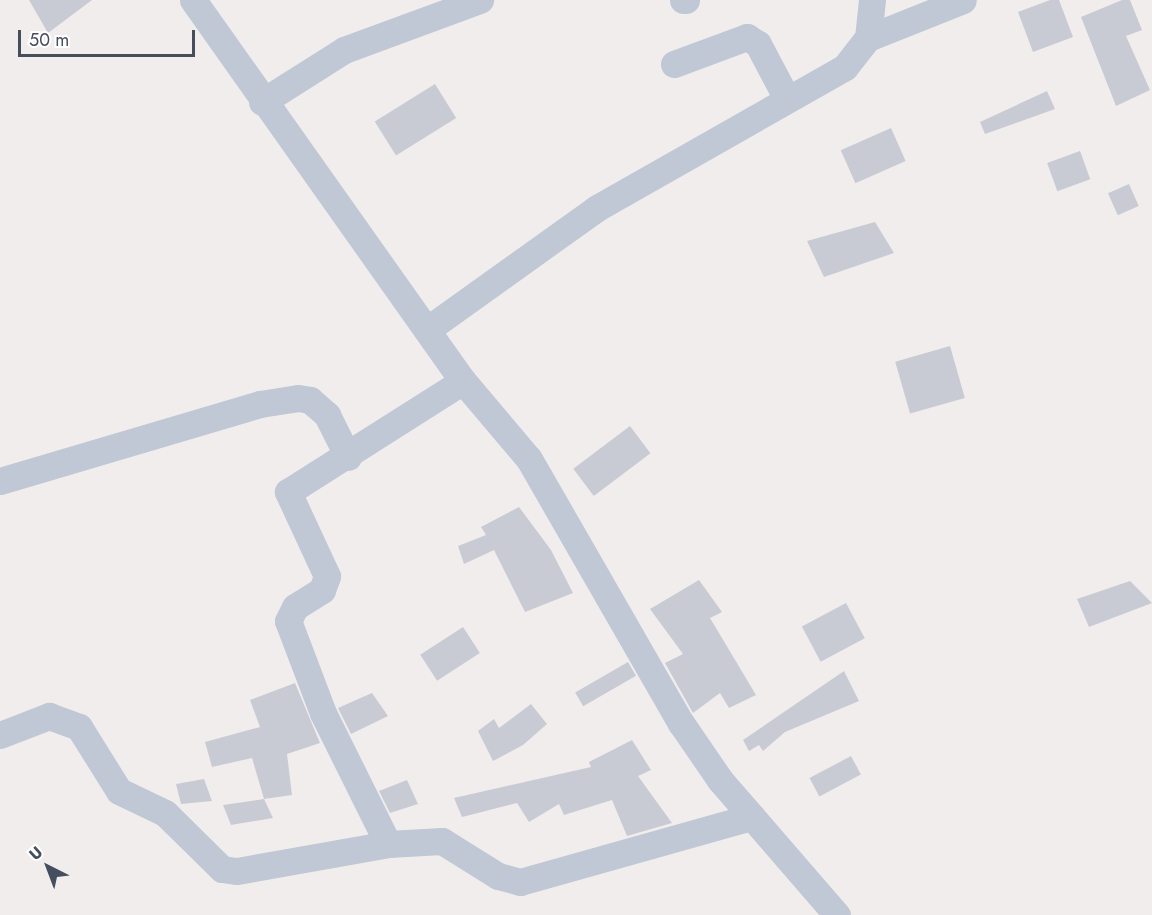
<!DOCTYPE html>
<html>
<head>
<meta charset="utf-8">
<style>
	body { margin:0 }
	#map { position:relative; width:1152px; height:915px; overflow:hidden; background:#f1eded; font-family:Jost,sans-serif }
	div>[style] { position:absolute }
	.building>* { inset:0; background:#c9cbd4; transform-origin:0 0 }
	.minor>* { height:27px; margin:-13.5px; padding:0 13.5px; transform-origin:13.5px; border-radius:13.5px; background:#bfc8d4 }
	span { translate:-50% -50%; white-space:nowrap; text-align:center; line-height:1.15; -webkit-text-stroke:6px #fff; paint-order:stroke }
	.north { position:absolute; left:18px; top:837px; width:60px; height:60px; -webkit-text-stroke:4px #fff; paint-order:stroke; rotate:318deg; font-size:16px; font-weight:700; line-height:24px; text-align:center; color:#444e5d }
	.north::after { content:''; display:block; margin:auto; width:21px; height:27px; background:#444e5d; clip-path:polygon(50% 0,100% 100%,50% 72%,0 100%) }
	.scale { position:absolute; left:18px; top:30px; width:177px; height:27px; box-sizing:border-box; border:3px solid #444e5d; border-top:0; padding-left:8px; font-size:18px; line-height:21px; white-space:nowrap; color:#444e5d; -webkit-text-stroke:4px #fff; paint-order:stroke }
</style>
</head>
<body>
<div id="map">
	<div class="building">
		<div style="clip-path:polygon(29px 0,92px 0,48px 33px)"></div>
		<div style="clip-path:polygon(1050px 0,1059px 0,1073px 37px,1033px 52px,1018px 12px)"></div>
		<div style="clip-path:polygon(1122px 0,1130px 0,1142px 30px,1126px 36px,1150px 90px,1116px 106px,1081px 17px)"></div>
		<div style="left:435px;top:84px;width:40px;height:71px;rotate:58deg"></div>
		<div style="clip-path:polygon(1047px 91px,1055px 109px,985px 134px,980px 122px)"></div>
		<div style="left:891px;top:128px;width:36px;height:55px;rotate:66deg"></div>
		<div style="left:1080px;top:151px;width:30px;height:35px;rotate:70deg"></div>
		<div style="left:1129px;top:184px;width:24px;height:23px;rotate:66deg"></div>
		<div style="clip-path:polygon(875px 222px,894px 253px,824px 277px,807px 241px)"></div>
		<div style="left:950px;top:346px;width:54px;height:57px;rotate:74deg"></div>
		<div style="left:630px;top:426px;width:34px;height:71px;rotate:53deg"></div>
		<div style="clip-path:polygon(519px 507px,551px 550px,573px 593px,525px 612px,494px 550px,464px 564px,458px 546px,486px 535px,481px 527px)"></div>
		<div style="clip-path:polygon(699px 580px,722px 612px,710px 618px,756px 695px,729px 708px,720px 693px,693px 713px,665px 663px,683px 654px,650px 609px)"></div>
		<div style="clip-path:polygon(1130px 581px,1152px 603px,1089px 627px,1077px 599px)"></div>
		<div style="left:846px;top:603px;width:40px;height:50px;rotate:62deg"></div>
		<div style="left:463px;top:627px;width:31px;height:51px;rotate:57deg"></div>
		<div style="left:628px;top:662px;width:16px;height:61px;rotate:60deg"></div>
		<div style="clip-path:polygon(844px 671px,859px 701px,785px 732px,763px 751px,759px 745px,749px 751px,743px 740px)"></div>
		<div style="clip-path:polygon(295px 683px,320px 743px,287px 754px,292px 795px,264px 799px,252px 758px,212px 767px,205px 742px,260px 727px,250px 700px)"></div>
		<div style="clip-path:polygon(372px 693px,388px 716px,351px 734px,338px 708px)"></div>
		<div style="clip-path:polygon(531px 704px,547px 724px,523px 745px,493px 761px,478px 731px,494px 719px,499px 728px)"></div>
		<div style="clip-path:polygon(632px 740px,651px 770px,638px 776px,672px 823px,627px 836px,612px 800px,564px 815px,559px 804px,529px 822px,517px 803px,462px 817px,454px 798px,591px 767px,589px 762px)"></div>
		<div style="left:851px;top:756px;width:21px;height:47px;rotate:62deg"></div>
		<div style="clip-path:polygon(204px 779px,212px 801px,181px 804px,176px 784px)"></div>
		<div style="clip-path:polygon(407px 780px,418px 804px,390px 813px,379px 791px)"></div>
		<div style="clip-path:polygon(264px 799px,273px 818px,231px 825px,223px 805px)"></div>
	</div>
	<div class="minor">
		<div style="left:193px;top:0;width:467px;rotate:54.7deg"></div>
		<div style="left:463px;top:381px;width:102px;rotate:49.8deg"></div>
		<div style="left:529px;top:459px;width:305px;rotate:60.1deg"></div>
		<div style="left:681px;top:723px;width:69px;rotate:55.6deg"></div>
		<div style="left:720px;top:780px;width:179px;rotate:49.1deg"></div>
		<div style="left:683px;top:0;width:3px"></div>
		<div style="left:868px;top:38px;width:102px;rotate:-21.8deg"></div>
		<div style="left:674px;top:64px;width:78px;rotate:-20.3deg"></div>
		<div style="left:747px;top:37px;width:13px;rotate:32deg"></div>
		<div style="left:758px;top:44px;width:62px;rotate:62.2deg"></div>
		<div style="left:262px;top:102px;width:97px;rotate:-32.4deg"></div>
		<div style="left:344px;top:50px;width:145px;rotate:-20.2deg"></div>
		<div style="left:428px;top:329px;width:208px;rotate:-35.6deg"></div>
		<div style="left:597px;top:208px;width:285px;rotate:-29.6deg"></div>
		<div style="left:845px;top:67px;width:37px;rotate:-52deg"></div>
		<div style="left:868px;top:38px;width:38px;rotate:-84deg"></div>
		<div style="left:0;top:481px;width:271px;rotate:-16.5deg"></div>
		<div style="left:260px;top:404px;width:38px;rotate:-9deg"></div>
		<div style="left:298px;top:398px;width:12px;rotate:9deg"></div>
		<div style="left:310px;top:400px;width:23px;rotate:41deg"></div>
		<div style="left:327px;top:415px;width:47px;rotate:63.4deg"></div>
		<div style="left:0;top:735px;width:53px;rotate:-21.2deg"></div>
		<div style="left:49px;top:716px;width:32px;rotate:20deg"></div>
		<div style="left:79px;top:727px;width:75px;rotate:58deg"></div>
		<div style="left:119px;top:791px;width:51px;rotate:25.6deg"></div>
		<div style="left:165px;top:813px;width:80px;rotate:44.5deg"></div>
		<div style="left:222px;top:869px;width:15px;rotate:8deg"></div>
		<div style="left:237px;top:871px;width:153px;rotate:-10.1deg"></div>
		<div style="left:388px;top:844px;width:54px;rotate:-3.2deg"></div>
		<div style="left:442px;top:841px;width:66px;rotate:32deg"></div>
		<div style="left:498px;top:876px;width:23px;rotate:15deg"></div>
		<div style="left:520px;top:882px;width:241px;rotate:-15.7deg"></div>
		<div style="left:388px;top:844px;width:146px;rotate:-116.4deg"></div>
		<div style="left:323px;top:713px;width:98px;rotate:-110.8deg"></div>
		<div style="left:288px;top:621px;width:16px;rotate:-63deg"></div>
		<div style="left:295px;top:607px;width:32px;rotate:-32deg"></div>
		<div style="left:322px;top:590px;width:15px;rotate:-70deg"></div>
		<div style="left:327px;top:576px;width:93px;rotate:-114.9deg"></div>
		<div style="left:288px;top:492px;width:207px;rotate:-32.4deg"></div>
	</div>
	<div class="north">U</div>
	<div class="scale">50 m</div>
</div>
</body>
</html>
